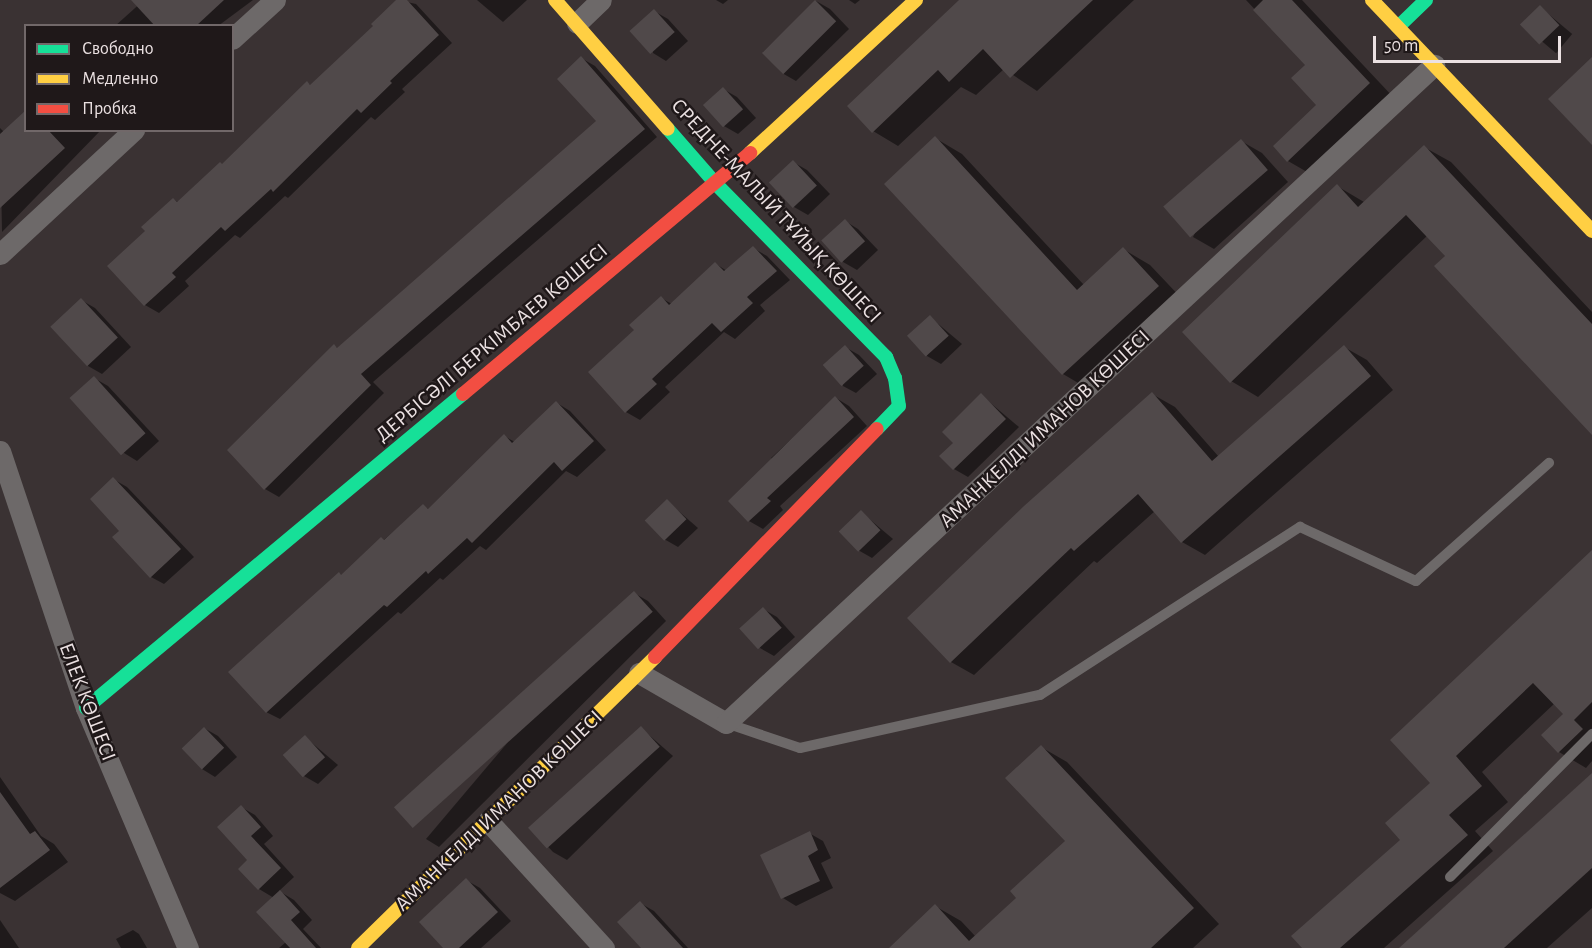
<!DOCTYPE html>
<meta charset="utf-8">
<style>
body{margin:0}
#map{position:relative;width:1592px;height:948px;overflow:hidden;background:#3a3233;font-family:"Alegreya Sans",sans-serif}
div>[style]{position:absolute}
.shadow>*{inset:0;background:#0007;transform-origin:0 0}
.building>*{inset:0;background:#50494a;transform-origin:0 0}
.lane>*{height:10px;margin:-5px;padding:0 5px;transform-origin:5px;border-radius:5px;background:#6d6969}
.street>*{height:21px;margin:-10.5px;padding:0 10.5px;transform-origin:10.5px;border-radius:10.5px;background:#6d6969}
.fast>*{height:14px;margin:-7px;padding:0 7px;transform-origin:7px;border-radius:7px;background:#16e098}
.slow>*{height:14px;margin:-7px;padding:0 7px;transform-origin:7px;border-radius:7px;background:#ffcf43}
.jam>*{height:14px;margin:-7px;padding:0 7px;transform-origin:7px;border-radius:7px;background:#f24e42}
span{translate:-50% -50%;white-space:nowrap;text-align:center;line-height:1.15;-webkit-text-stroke:5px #1f1819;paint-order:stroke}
.street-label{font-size:21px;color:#ebe1e2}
.legend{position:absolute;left:24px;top:24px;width:210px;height:108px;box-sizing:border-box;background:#1f1819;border:2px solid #716869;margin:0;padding:8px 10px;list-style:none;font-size:18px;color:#ebe1e2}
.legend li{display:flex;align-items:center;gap:12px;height:30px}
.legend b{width:30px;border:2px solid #716869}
.scale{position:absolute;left:1373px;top:36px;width:188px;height:27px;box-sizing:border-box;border:3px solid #ebe1e2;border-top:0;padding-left:8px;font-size:18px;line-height:21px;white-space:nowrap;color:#ebe1e2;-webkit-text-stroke:4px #1f1819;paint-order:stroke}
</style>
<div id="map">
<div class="shadow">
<div style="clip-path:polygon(144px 0,253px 0,218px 26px,115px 26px)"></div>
<div style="clip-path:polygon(398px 0,416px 4px,452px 43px,402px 89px,405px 92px,375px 120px,371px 117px,288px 198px,285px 196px,240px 238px,235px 235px,185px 281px,189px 286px,159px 313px,145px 305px,109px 266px,147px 231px,173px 199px,178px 202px,223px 166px,307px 83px,312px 86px,375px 26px)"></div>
<div style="clip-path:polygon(477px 0,527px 0,503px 22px)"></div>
<div style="clip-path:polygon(716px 0,728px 0,723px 4px)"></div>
<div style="clip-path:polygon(849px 0,860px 0,855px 4px)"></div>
<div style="clip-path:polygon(962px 0,1134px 0,1037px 91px,1004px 69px,976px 95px,961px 87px,898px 146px,873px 131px)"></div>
<div style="clip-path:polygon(1246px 0,1302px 0,1395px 99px,1314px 176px,1288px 161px,1318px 105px,1307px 65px)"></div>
<div style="clip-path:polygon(816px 1px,830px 9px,849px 29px,796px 81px,782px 73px,763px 52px)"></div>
<div style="left:1540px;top:7px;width:42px;height:25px;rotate:40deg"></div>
<div style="clip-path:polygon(654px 11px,668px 19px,688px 41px,666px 61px,653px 53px)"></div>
<div style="clip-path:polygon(581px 58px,595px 66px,657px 137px,373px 382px,384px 393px,279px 497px,265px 489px,229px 450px,334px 346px,339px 349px,598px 122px)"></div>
<div style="clip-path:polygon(723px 89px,737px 97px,756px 118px,738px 134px,724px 126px)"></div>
<div style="clip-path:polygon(0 128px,4px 132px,101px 130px,2px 232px)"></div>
<div style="clip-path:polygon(935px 138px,962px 154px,1084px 285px,1123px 249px,1150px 265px,1185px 302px,1090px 390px,1063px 374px,886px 184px)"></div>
<div style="clip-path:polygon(1241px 141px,1262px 153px,1288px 182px,1214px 249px,1193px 237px)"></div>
<div style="clip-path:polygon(1424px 147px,1451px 162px,1592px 312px,1592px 433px,1428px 235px,1258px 397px,1231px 381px,1337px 186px,1364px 202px)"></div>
<div style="clip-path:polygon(793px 162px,807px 170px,830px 194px,808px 215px,794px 207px)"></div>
<div style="clip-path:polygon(845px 221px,858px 229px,878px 250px,857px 270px,843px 262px)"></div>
<div style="clip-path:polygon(753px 248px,767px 256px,790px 280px,760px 305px,765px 311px,735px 339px,724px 332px,665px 387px,670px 392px,640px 420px,626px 412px,636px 330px,661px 298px,672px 304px,716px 264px,727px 271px)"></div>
<div style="clip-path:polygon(81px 300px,95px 308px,131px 347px,102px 374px,88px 366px,52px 327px)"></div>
<div style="clip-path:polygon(930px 317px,962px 344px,941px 364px,927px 356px)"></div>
<div style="clip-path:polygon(845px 347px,859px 355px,877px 374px,856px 393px,843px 386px)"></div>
<div style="clip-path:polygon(1344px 347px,1367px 360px,1393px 390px,1205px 555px,1182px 542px,1155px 511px,1097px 563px,1094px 561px,974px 675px,951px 662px,909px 618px,1152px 394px,1175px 407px,1219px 457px)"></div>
<div style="clip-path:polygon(94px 378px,108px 386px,159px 441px,137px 461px,124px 453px)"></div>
<div style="clip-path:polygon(981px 395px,1019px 427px,968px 477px,954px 469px,955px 443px)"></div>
<div style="clip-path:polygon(836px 398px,849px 406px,867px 426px,780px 506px,783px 510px,763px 529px,749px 521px,774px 461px,771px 458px)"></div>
<div style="clip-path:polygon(557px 403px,570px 411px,606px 450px,577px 477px,566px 471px,486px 550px,480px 546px,443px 580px,440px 578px,401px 614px,398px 612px,280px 719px,266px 712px,342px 576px,423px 506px,430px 510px,504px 436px,515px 442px)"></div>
<div style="clip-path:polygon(113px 479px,127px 487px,194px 557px,164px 584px,151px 577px,121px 531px)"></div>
<div style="clip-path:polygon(667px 501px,698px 528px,678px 547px,664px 539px)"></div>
<div style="clip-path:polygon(861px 512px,893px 539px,872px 558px,858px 550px)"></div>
<div style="clip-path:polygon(1592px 552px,1592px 761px,1586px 768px,1559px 752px,1565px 714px,1555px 703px,1482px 772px,1508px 802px,1475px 831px,1493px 851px,1384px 948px,1304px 948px,1402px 840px,1432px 783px)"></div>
<div style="clip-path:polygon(634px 593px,648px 601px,666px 621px,439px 847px,426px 839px)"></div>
<div style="clip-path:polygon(763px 609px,777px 617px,795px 637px,774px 656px,760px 648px)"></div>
<div style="clip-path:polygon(204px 728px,218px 736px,237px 757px,215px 777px,202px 769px)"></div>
<div style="clip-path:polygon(641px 728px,673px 756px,567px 860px,553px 852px,535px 833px)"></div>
<div style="clip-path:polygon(305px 737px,338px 765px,318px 784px,304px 776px,285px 756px)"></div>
<div style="clip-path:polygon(1041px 747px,1067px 762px,1219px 924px,1193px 948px,891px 948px,935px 906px,961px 921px,976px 937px,1019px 898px,1067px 841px)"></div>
<div style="clip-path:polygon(1592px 775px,1592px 908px,1547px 948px,1402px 948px)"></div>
<div style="clip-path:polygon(0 777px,41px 836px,54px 844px,68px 862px,15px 901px,0 893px)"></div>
<div style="clip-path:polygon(241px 807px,255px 815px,273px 836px,264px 844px,294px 877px,279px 891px,294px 900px,312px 920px,303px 929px,321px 948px,279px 948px,286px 942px,274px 898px,259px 889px)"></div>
<div style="clip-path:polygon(809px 833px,823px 841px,831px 858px,821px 863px,833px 888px,796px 906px,783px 898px)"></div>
<div style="clip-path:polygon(466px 880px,480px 888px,511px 921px,481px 948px,445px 948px)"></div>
<div style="clip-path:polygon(640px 903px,654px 911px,688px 948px,643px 948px)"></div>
<div style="clip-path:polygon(0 920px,19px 948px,0 948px)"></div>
<div style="clip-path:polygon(133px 930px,139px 934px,147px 948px,121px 948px,116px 939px)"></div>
</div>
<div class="building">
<div style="clip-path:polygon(131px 0,224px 0,196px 26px,155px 26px)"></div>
<div style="clip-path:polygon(396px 0,407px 0,439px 35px,390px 81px,392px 83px,361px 113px,357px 109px,273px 192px,271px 189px,225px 231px,221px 227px,172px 273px,176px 277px,144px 306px,107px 266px,145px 231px,141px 227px,173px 198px,177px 202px,220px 162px,222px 164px,307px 81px,310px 85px,373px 26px,371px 24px)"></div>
<div style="left:815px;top:0;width:30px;height:75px;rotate:45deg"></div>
<div style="clip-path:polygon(959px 0,1093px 0,1010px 78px,983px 49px,949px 82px,938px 70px,872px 133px,847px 106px)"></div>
<div style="clip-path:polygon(1263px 0,1292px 0,1370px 83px,1287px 162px,1273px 146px,1316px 105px,1291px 78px,1305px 65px,1253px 10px)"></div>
<div style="left:1540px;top:5px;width:28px;height:28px;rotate:46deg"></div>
<div style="left:654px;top:9px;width:31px;height:33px;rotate:48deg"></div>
<div style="clip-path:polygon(581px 56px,645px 129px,361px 374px,371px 385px,264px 490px,227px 450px,334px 344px,337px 348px,596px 121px,557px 79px)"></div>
<div style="clip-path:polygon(1592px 57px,1592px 145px,1548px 99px)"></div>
<div style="left:723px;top:87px;width:30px;height:27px;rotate:48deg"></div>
<div style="clip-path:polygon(26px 110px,26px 130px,48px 130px,65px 148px,0 208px,0 134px)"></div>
<div style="clip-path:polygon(935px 136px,1077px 290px,1123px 247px,1159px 286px,1062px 375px,884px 184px)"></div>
<div style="left:1241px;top:139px;width:41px;height:103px;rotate:49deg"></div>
<div style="clip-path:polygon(1424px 145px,1592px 324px,1592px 435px,1434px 266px,1445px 256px,1406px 215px,1230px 383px,1182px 332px,1337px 184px,1358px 207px)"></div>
<div style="left:793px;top:160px;width:35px;height:33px;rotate:47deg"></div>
<div style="left:845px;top:219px;width:30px;height:32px;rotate:48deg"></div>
<div style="clip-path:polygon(753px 246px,777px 271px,747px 297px,753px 303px,721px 332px,712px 323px,652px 379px,657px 384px,625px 413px,588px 372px,634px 330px,629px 325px,661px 296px,669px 305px,715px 262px,724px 271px)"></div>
<div style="left:81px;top:298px;width:54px;height:42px;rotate:47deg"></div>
<div style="left:930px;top:315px;width:28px;height:31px;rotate:48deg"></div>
<div style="left:845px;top:345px;width:28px;height:30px;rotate:48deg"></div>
<div style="clip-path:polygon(1344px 345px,1371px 376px,1181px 543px,1138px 494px,1074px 551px,1071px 548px,950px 663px,907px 618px,1024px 506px,1152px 392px,1212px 461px)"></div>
<div style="left:94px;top:376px;width:77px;height:33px;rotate:48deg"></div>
<div style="clip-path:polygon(981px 393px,1006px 419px,953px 470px,939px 456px,953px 443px,942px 432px)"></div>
<div style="clip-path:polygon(835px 396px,854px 417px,767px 498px,771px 501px,748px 522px,728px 501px)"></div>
<div style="clip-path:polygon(556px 401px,594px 441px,562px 471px,554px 462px,472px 543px,467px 538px,428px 574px,426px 571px,387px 607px,384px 605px,266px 713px,228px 672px,339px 572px,341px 575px,381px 537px,384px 540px,423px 504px,428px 509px,504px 434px,512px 443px)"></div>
<div style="clip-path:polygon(113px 477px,181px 549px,150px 578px,112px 537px,119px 531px,90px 499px)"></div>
<div style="left:667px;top:499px;width:28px;height:31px;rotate:46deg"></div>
<div style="left:861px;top:510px;width:28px;height:31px;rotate:46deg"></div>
<div style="clip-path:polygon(1592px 550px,1592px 702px,1574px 720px,1583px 729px,1558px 753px,1541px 735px,1563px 714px,1533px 683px,1456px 756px,1482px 786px,1449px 815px,1468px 835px,1340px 948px,1302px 948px,1291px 936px,1400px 840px,1385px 823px,1430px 783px,1390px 740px)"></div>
<div style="left:634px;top:591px;width:28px;height:323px;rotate:48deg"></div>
<div style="left:763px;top:607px;width:28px;height:32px;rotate:48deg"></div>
<div style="left:641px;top:726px;width:28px;height:152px;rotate:48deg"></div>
<div style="left:204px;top:727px;width:29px;height:31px;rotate:46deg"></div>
<div style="left:305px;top:735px;width:30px;height:30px;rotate:48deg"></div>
<div style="clip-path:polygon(1041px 745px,1194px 908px,1151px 948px,889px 948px,935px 904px,969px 941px,1016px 898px,1010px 891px,1065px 841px,1005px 778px)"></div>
<div style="clip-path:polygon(1592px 773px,1592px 868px,1504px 948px,1399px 948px)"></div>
<div style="clip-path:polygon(0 792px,30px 834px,35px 831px,50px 850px,0 888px)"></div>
<div style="clip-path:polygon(241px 805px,261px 827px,251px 836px,281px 868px,258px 890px,238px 869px,247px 860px,217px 827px)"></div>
<div style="clip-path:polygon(810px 831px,818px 850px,808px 856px,820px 881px,781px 899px,760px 855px)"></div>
<div style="clip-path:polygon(466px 878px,498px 912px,459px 948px,443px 948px,419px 922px)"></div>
<div style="clip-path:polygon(280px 890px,300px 912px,291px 920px,316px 948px,290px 948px,256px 912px)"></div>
<div style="clip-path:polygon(640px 901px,683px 948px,641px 948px,617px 922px)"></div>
</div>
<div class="lane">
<div style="left:726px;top:723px;width:78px;rotate:18.7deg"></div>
<div style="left:800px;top:748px;width:246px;rotate:-12.5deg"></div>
<div style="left:1040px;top:695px;width:310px;rotate:-32.9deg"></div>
<div style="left:1300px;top:527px;width:128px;rotate:25deg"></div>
<div style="left:1416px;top:581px;width:178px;rotate:-41.6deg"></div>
<div style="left:1450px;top:877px;width:202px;rotate:-45.2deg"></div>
</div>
<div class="street">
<div style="left:577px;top:23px;width:33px;rotate:-44deg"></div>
<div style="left:232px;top:39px;width:58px;rotate:-42.2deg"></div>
<div style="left:0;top:254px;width:183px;rotate:-42.8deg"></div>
<div style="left:0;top:451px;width:271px;rotate:71.5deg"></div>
<div style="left:86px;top:708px;width:261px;rotate:67deg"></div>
<div style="left:639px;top:673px;width:100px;rotate:29.9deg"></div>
<div style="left:726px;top:723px;width:967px;rotate:-42.9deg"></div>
<div style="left:488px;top:821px;width:172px;rotate:47.6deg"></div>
</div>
<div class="fast">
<div style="left:1398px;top:27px;width:39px;rotate:-44deg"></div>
<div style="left:668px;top:129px;width:73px;rotate:48.9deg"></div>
<div style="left:716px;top:184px;width:243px;rotate:45.5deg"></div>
<div style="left:886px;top:357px;width:23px;rotate:67deg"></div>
<div style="left:895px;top:378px;width:28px;rotate:82deg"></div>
<div style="left:899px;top:406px;width:32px;rotate:134deg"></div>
<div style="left:86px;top:708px;width:491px;rotate:-39.8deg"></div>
</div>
<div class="slow">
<div style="left:555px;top:0;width:171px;rotate:48.8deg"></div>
<div style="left:1372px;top:0;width:319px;rotate:46.4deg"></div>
<div style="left:750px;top:153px;width:226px;rotate:-42.7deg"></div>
<div style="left:358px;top:948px;width:416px;rotate:-44.4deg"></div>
</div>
<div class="jam">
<div style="left:463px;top:394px;width:375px;rotate:-40deg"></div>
<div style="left:655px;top:657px;width:318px;rotate:-45.8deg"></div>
</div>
<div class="street-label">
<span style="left:776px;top:211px;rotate:47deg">СРЕДНЕ-МАЛЫЙ ТҰЙЫҚ КӨШЕСІ</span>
<span style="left:492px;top:343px;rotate:-40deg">ДЕРБІСӘЛІ БЕРКІМБАЕВ КӨШЕСІ</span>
<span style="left:1045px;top:429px;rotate:-43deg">АМАНКЕЛДІ ИМАНОВ КӨШЕСІ</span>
<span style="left:87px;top:702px;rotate:69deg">ЕЛЕК КӨШЕСІ</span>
<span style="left:499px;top:811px;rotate:-44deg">АМАНКЕЛДІ ИМАНОВ КӨШЕСІ</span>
</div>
<ul class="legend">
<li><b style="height:8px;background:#16e098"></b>Свободно</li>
<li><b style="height:8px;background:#ffcf43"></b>Медленно</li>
<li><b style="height:8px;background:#f24e42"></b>Пробка</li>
</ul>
<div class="scale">50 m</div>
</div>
